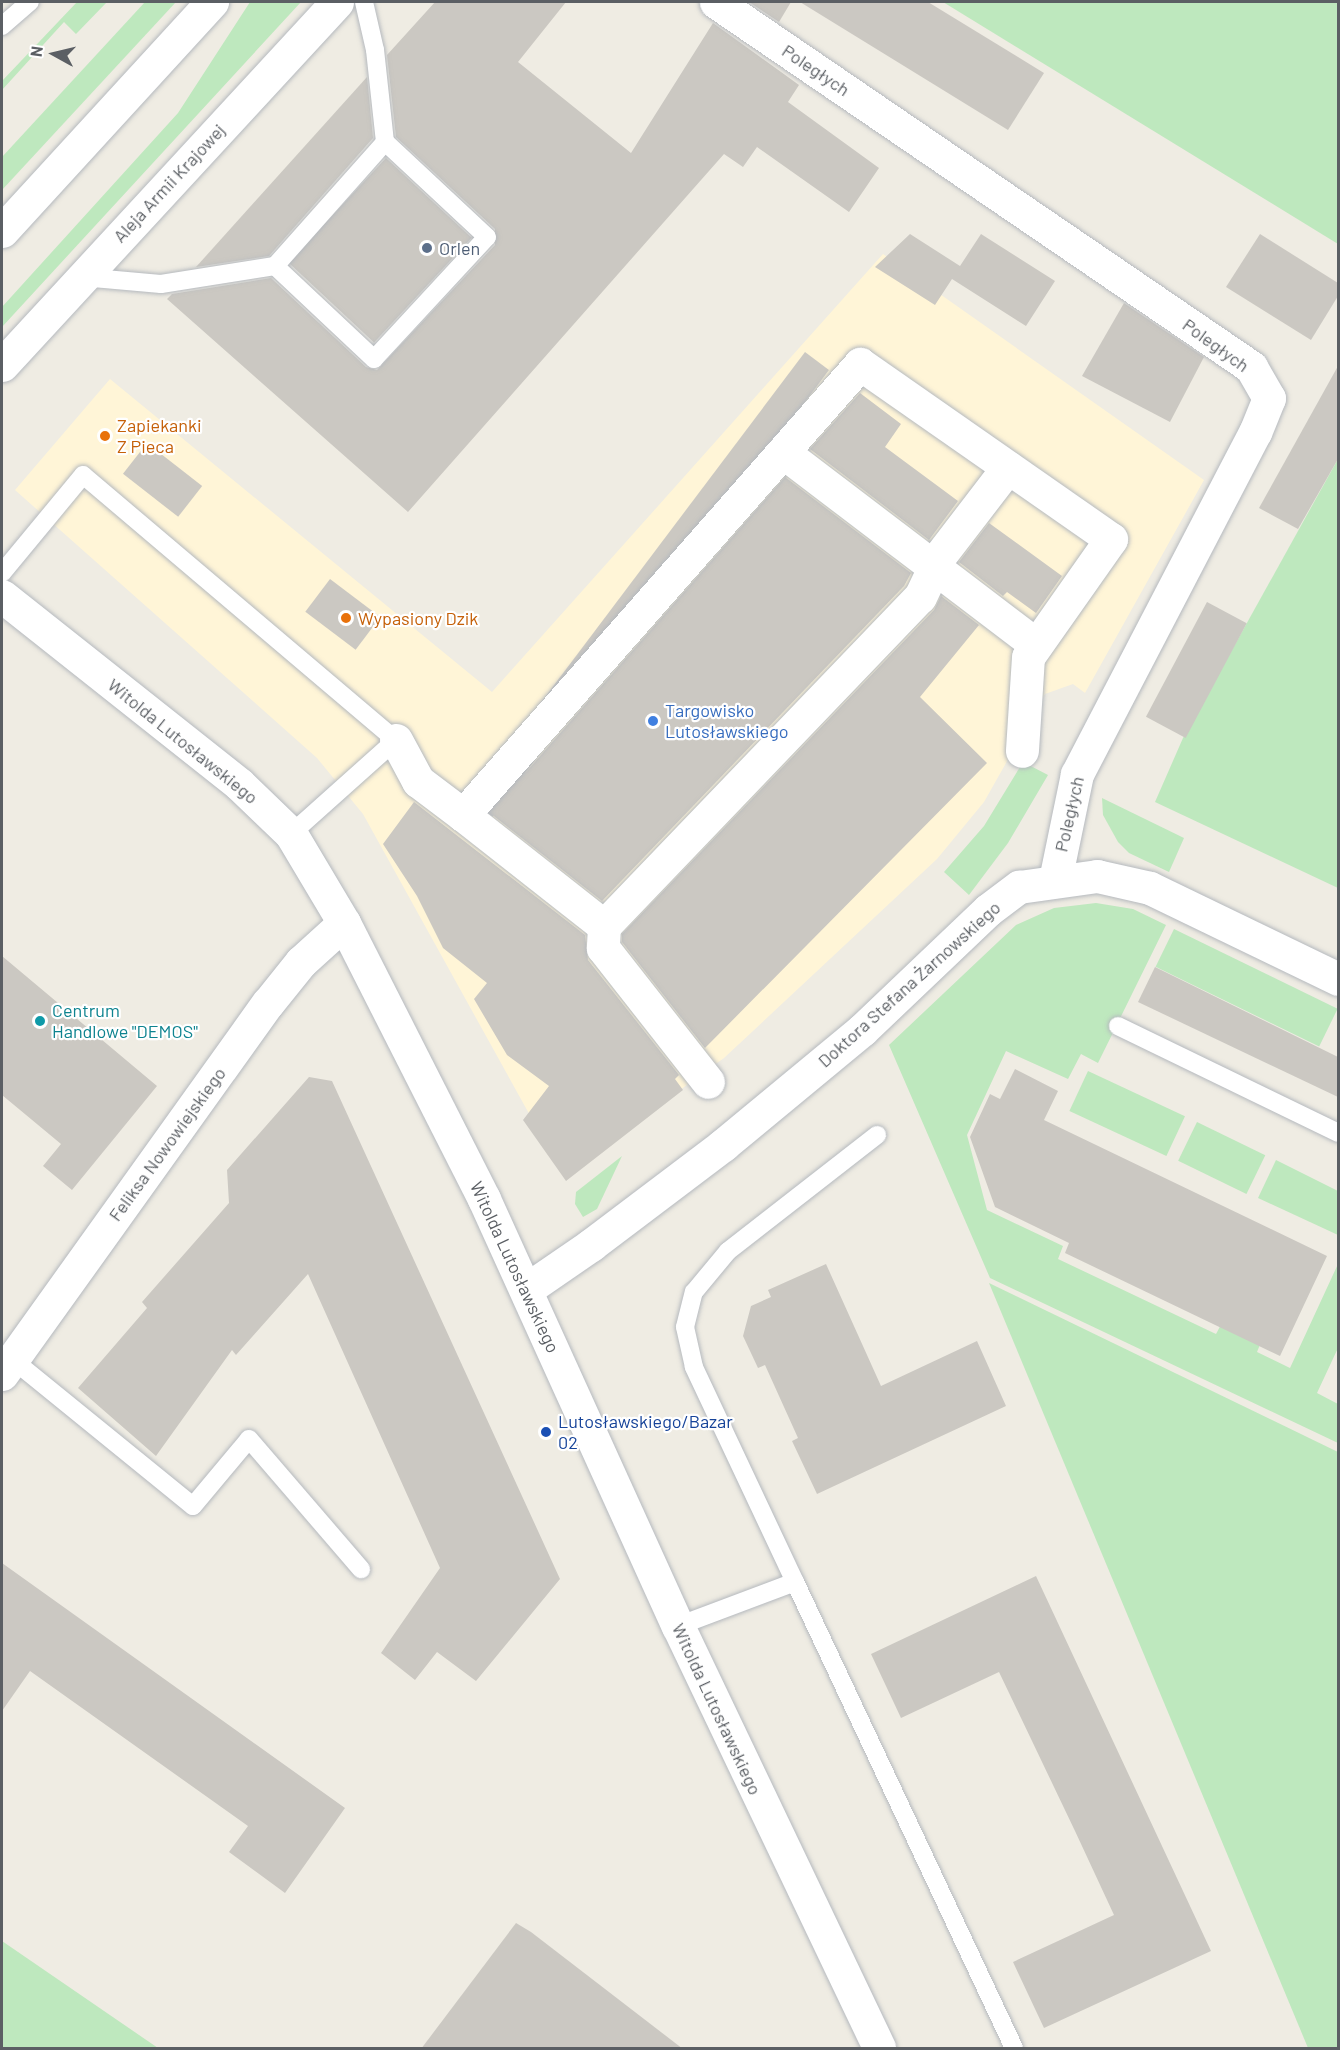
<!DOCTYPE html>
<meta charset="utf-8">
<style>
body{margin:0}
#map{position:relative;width:1340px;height:2050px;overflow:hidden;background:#efece3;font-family:Barlow,sans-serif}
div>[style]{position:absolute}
.commercial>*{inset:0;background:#fff5d7}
.green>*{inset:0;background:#bee8be;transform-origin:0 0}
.building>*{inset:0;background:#cbc8c2;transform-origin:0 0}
.roads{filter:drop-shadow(0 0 2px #b5b9be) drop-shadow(0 0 2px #b5b9be)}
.lane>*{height:18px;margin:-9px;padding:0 9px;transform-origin:9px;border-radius:9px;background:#fff}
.street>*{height:33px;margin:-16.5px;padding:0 16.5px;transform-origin:16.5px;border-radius:16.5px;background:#fff}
.secondary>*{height:33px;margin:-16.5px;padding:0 16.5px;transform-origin:16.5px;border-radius:16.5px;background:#fff}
.dots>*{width:16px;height:16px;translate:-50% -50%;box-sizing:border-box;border:3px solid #fff;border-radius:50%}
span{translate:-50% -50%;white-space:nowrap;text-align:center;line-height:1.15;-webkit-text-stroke:4.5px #fff;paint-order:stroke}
.street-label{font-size:18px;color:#5b5f64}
.service-label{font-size:18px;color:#4e5e75}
.left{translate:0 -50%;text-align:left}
.food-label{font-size:18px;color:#c56008}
.shop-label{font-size:18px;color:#366cbe}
.culture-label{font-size:18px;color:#0d838f}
.transit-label{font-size:18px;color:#164399}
.frame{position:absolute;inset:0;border:3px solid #5b5f64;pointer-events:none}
.north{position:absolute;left:24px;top:24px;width:60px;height:60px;-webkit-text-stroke:4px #fff;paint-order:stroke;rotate:278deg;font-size:16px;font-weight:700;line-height:24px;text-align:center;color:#5b5f64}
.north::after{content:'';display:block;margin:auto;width:21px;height:27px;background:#5b5f64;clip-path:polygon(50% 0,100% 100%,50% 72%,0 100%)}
</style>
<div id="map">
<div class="commercial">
<div style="clip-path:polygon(883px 254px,1204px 480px,1085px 693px,1073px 684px,1045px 694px,984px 802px,937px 859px,724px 1058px,563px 1175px,363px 814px,317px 758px,15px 490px,110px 379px,492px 692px)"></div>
</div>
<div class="green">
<div style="clip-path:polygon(77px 2px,107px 2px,76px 34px,64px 22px,2px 90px,2px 81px)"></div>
<div style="clip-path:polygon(145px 2px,176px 2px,2px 190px,2px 157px)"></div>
<div style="clip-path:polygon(250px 2px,301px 2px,2px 327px,2px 307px,178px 113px)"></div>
<div style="clip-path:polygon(943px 2px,1338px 2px,1338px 244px)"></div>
<div style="clip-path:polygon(1338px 459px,1338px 888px,1155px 802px,1183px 738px)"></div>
<div style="clip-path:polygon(1023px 762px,1048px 775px,1008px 843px,969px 895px,944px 872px,984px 826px)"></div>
<div style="clip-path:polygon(1102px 798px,1184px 838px,1169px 872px,1129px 853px,1118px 842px,1103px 815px)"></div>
<div style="clip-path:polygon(1096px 903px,1133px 909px,1166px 925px,1098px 1063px,1081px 1054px,1068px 1079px,1006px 1051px,967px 1135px,987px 1210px,1063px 1246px,1058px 1259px,1216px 1334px,1224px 1319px,1263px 1337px,1257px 1352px,1290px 1368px,1338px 1264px,1338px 1348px,1317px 1393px,1338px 1404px,1338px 1443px,990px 1278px,889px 1045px,1016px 925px,1054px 908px)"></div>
<div style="left:1174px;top:929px;width:182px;height:42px;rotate:26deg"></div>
<div style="left:1088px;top:1071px;width:107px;height:44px;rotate:25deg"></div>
<div style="left:1197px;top:1122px;width:76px;height:43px;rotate:26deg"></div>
<div style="clip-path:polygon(622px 1156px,597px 1209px,583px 1217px,575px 1204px,576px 1192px)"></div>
<div style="clip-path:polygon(1276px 1160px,1338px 1191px,1338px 1235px,1258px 1198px)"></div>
<div style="clip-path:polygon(989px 1283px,1338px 1452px,1338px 2048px,1308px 2048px)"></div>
<div style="clip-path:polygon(2px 1941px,158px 2048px,2px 2048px)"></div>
</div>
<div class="building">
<div style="clip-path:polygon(435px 2px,566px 2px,518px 62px,631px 153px,713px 23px,799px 85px,788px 102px,879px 168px,849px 212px,757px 147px,743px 167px,724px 154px,408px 512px,167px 299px,172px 294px,271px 278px,366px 367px,377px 370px,495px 245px,495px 229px,396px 137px,387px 55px)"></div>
<div style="clip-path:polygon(749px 2px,791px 2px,779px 22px)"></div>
<div style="clip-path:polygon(800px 2px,928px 2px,1044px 73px,1008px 130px)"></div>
<div style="clip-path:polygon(367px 77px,373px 138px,269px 256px,196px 267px)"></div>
<div style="left:386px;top:158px;width:117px;height:143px;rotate:43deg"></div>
<div style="clip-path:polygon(910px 234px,960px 266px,981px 234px,1055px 281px,1026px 326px,952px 279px,935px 305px,875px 267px)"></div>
<div style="clip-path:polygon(1260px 234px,1338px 283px,1338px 296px,1311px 340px,1226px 287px)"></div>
<div style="clip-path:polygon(1124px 303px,1204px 357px,1170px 422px,1082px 376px)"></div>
<div style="left:805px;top:352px;width:30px;height:559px;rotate:37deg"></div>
<div style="clip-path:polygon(1338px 366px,1338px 459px,1298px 529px,1259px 508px)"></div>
<div style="clip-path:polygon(860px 393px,901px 424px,885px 447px,958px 501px,929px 540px,810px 449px)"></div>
<div style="left:147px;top:443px;width:70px;height:39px;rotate:38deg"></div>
<div style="clip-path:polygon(785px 477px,911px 573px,904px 586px,602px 901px,490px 813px)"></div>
<div style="clip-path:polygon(989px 523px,1062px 576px,1036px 613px,1007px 592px,1003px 596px,959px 562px)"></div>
<div style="left:330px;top:579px;width:63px;height:41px;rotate:37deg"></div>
<div style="clip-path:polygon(941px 596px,979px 625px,920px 697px,987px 763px,705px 1048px,622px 942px,622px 934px,934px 610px)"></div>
<div style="left:1207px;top:602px;width:45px;height:130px;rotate:28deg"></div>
<div style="clip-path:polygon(414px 802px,585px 935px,588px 960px,679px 1075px,675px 1079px,683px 1090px,566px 1181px,523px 1120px,549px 1086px,507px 1055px,474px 999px,487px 983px,443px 948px,417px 896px,383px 844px)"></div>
<div style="clip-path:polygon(2px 956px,157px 1086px,72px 1190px,43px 1166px,61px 1144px,2px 1095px)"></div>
<div style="clip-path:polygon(1155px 967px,1338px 1057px,1338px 1097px,1138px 1002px)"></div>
<div style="clip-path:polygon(1015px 1069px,1058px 1091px,1044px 1120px,1327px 1256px,1280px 1356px,1065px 1253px,1069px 1243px,995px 1207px,970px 1137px,990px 1094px,1000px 1099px)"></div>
<div style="clip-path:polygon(309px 1077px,332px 1081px,560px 1579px,476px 1681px,437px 1652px,415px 1680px,381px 1653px,440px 1568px,308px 1274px,236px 1355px,232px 1350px,156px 1456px,78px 1388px,147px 1308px,142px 1302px,229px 1203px,227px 1170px)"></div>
<div style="clip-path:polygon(826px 1264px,881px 1386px,977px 1341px,1006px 1406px,817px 1494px,792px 1441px,798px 1438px,765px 1365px,758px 1368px,743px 1336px,751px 1306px,771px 1297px,768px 1290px)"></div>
<div style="clip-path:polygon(2px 1563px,345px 1808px,285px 1893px,229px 1852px,248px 1826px,30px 1671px,2px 1711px)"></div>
<div style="clip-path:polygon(1036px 1576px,1211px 1951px,1044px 2028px,1013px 1962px,1114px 1915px,1075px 1831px,999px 1672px,901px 1718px,871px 1654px)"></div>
<div style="clip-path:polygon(516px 1923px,531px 1932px,683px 2049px,421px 2049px)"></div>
</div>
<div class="roads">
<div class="lane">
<div style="left:2px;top:26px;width:37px;rotate:-41deg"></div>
<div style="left:275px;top:266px;width:136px;rotate:43.2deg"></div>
<div style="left:374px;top:359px;width:166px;rotate:-47.2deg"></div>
<div style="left:487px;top:237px;width:139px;rotate:-137deg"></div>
<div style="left:82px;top:277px;width:79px;rotate:5.1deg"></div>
<div style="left:161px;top:284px;width:115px;rotate:-9deg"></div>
<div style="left:275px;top:266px;width:166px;rotate:-48.4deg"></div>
<div style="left:385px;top:142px;width:93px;rotate:-96.2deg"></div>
<div style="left:375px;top:50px;width:49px;rotate:-102.9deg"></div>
<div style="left:2px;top:573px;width:127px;rotate:-50.4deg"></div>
<div style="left:83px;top:475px;width:410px;rotate:40.3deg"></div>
<div style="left:396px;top:740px;width:141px;rotate:138.2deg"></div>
<div style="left:1118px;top:1026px;width:245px;rotate:25.9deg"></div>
<div style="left:12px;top:1359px;width:233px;rotate:39.1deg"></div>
<div style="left:193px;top:1506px;width:87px;rotate:-50.1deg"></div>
<div style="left:249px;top:1439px;width:172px;rotate:49.3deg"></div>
<div style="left:795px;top:1582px;width:515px;rotate:64.83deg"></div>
<div style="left:678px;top:1626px;width:125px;rotate:-20.6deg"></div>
<div style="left:795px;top:1582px;width:238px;rotate:-115.2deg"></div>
<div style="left:694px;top:1367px;width:41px;rotate:-102.7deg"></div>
<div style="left:685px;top:1327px;width:36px;rotate:-76deg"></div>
<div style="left:694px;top:1292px;width:53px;rotate:-50.3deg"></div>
<div style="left:728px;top:1251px;width:189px;rotate:-37.9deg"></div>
</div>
<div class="street">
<div style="left:716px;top:2px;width:648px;rotate:34.3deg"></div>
<div style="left:1251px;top:367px;width:36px;rotate:60deg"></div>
<div style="left:1269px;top:398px;width:37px;rotate:112deg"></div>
<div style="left:1255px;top:432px;width:386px;rotate:117.5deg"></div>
<div style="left:1077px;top:774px;width:108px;rotate:101.7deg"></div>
<div style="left:783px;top:452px;width:318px;rotate:37.3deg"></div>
<div style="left:396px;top:740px;width:47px;rotate:61.8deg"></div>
<div style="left:418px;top:781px;width:56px;rotate:37.1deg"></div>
<div style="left:463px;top:815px;width:601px;rotate:-48.64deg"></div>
<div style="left:860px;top:364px;width:306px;rotate:34.9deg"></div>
<div style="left:1111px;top:539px;width:144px;rotate:125.1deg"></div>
<div style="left:1028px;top:657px;width:94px;rotate:93.7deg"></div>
<div style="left:463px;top:815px;width:179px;rotate:38.2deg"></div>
<div style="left:604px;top:926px;width:456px;rotate:-46.2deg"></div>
<div style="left:920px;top:597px;width:44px;rotate:-64.6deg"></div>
<div style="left:939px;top:557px;width:113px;rotate:-52.5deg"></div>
<div style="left:604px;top:926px;width:22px;rotate:93deg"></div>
<div style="left:603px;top:948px;width:170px;rotate:51.9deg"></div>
<div style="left:527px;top:1289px;width:78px;rotate:-34.5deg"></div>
<div style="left:591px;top:1245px;width:166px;rotate:-37.1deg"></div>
<div style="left:723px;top:1145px;width:180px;rotate:-39.6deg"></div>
<div style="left:862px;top:1030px;width:174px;rotate:-43.6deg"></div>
<div style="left:988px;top:910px;width:39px;rotate:-37deg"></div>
<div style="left:1019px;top:887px;width:79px;rotate:-8deg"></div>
<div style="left:1097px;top:876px;width:54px;rotate:12.8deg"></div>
<div style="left:1150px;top:888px;width:209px;rotate:25.8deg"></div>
<div style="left:2px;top:1374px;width:457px;rotate:-54.4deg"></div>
<div style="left:268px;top:1003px;width:53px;rotate:-51.2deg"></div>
<div style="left:301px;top:962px;width:58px;rotate:-42.2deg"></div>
</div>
<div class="secondary">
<div style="left:2px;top:231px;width:311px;rotate:-47.5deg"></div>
<div style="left:2px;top:365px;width:494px;rotate:-47.3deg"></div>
<div style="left:2px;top:596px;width:303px;rotate:38.4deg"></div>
<div style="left:239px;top:784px;width:72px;rotate:43.9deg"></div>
<div style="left:291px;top:834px;width:104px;rotate:59.2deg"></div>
<div style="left:344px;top:923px;width:309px;rotate:63.1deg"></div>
<div style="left:484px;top:1199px;width:469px;rotate:65.6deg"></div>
<div style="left:678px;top:1626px;width:467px;rotate:64.5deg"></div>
</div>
</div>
<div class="dots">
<div style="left:427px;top:248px;background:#5c6f8a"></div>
<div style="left:105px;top:436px;background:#e8710a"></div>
<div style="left:346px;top:618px;background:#e8710a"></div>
<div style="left:653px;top:721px;background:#3f7fe0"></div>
<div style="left:40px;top:1021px;background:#0f9aa8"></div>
<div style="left:546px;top:1432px;background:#1a4fb4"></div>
</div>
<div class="street-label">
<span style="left:816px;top:70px;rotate:34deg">Poległych</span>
<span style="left:169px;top:183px;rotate:-47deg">Aleja Armii Krajowej</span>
<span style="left:1216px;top:345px;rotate:36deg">Poległych</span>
<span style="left:183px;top:741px;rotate:39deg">Witolda Lutosławskiego</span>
<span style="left:1069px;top:814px;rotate:-77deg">Poległych</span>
<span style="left:909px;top:984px;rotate:-42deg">Doktora Stefana Żarnowskiego</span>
<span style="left:167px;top:1144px;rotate:-54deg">Feliksa Nowowiejskiego</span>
<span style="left:515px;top:1267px;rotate:65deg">Witolda Lutosławskiego</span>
<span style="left:717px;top:1709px;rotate:65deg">Witolda Lutosławskiego</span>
</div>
<div class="service-label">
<span class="left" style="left:439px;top:248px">Orlen</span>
</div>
<div class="food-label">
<span class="left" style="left:117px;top:436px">Zapiekanki<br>Z Pieca</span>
<span class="left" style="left:358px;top:618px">Wypasiony Dzik</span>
</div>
<div class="shop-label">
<span class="left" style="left:665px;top:721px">Targowisko<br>Lutosławskiego</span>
</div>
<div class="culture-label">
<span class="left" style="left:52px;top:1021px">Centrum<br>Handlowe "DEMOS"</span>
</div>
<div class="transit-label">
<span class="left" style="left:558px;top:1432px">Lutosławskiego/Bazar<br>02</span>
</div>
<div class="frame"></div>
<div class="north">N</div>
</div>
